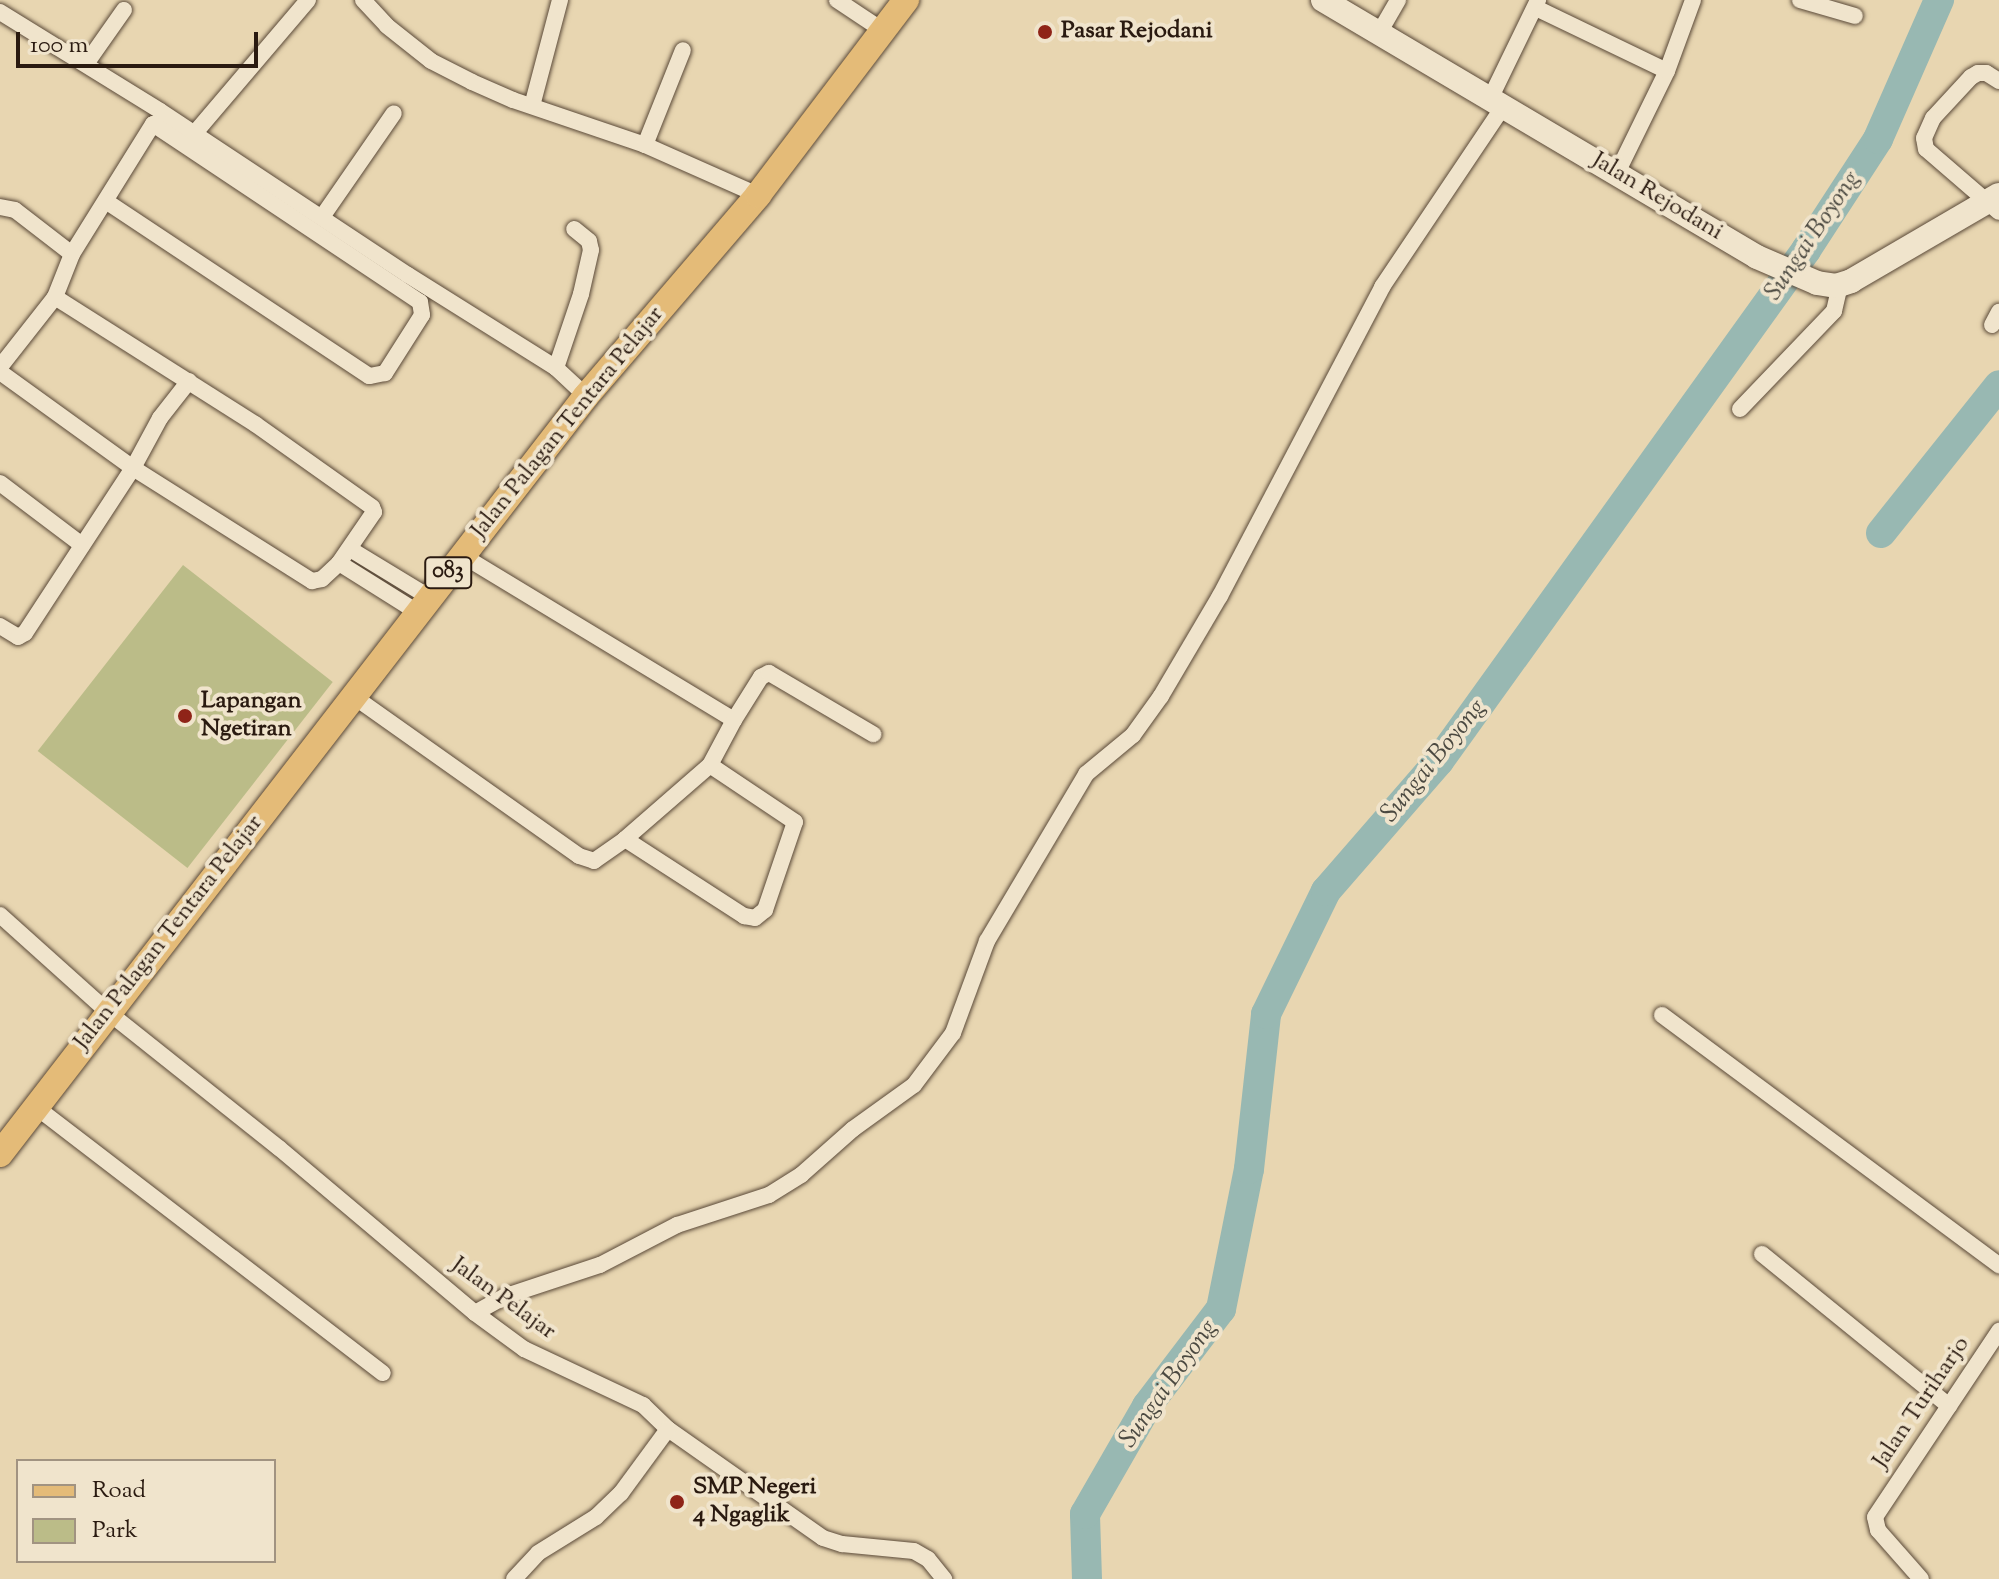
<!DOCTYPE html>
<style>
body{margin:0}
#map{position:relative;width:1999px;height:1579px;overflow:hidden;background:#e8d6b1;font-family:"Sorts Mill Goudy",serif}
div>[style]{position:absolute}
.green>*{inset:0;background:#bbbc88;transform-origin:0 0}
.river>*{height:30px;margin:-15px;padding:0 15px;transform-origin:15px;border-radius:15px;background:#98b8b2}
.roads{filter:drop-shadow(0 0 2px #5a4938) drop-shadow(0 0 2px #5a4938)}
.street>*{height:16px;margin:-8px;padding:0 8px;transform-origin:8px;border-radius:8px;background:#f0e4cc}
.secondary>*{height:24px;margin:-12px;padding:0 12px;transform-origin:12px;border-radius:12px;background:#f0e4cc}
.primary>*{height:26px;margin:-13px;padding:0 13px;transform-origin:13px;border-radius:13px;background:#e4bb78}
.dots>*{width:22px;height:22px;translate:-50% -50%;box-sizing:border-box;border:4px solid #f0e4cc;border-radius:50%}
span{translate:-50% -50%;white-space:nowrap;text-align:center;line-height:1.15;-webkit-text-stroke:8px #f0e4cc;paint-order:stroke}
.shield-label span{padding:2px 6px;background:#f0e4cc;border:2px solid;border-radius:6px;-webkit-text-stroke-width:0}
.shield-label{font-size:22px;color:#2a1a10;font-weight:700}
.poi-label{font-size:24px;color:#2a1a10;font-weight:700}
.left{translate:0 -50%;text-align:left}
.street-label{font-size:24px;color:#2a1a10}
.water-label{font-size:26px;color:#4b4941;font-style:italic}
.legend{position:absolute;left:16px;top:1459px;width:260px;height:104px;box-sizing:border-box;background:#f0e4cc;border:2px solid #a19381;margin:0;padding:10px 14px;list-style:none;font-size:24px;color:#2a1a10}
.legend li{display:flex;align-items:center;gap:16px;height:40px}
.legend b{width:40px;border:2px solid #a19381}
.scale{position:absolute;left:16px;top:32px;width:242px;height:36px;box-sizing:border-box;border:4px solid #2a1a10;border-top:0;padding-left:10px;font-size:24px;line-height:28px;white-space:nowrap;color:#2a1a10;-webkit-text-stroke:6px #f0e4cc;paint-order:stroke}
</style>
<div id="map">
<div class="green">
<div style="left:183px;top:565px;width:190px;height:236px;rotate:38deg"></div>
</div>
<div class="river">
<div style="left:1881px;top:533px;width:189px;rotate:-51.4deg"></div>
<div style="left:1087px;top:1579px;width:65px;rotate:-91.8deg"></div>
<div style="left:1085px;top:1514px;width:125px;rotate:-60.1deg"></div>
<div style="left:1147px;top:1406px;width:122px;rotate:-52.7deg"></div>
<div style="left:1221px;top:1309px;width:143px;rotate:-78.7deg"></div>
<div style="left:1249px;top:1169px;width:156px;rotate:-83.7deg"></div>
<div style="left:1266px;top:1014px;width:137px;rotate:-64deg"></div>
<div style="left:1326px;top:891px;width:172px;rotate:-49deg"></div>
<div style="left:1439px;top:761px;width:629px;rotate:-54.31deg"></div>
<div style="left:1806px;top:250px;width:132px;rotate:-57deg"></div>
<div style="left:1878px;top:139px;width:152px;rotate:-66.3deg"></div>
</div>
<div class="roads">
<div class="street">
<div style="left:363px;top:0;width:35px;rotate:47deg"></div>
<div style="left:387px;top:26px;width:56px;rotate:38.5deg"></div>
<div style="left:431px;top:61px;width:46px;rotate:27.1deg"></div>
<div style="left:472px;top:82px;width:45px;rotate:23.7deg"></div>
<div style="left:513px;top:100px;width:139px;rotate:18.8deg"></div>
<div style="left:645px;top:145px;width:124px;rotate:23.9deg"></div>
<div style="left:837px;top:0;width:54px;rotate:33.7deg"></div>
<div style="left:1800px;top:0;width:57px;rotate:16.2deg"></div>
<div style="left:1536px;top:8px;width:145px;rotate:25.7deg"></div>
<div style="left:0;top:12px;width:188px;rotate:31.7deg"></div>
<div style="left:160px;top:111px;width:297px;rotate:33.5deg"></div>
<div style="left:408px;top:275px;width:175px;rotate:32.1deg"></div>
<div style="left:556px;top:368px;width:41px;rotate:43deg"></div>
<div style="left:1379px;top:33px;width:38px;rotate:-60deg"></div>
<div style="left:86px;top:64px;width:66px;rotate:-54.9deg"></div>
<div style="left:1999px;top:81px;width:15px;rotate:-148deg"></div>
<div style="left:1986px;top:73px;width:8px;rotate:180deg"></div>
<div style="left:1978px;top:73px;width:8px;rotate:150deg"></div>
<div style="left:1971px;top:77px;width:56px;rotate:132.8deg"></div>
<div style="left:1933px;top:118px;width:22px;rotate:114deg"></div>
<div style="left:1924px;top:138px;width:11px;rotate:80deg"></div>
<div style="left:1926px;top:149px;width:96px;rotate:40.8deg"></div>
<div style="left:1490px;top:99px;width:110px;rotate:-64.1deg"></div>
<div style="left:532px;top:106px;width:110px;rotate:-75.2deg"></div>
<div style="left:194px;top:134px;width:176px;rotate:-49.6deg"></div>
<div style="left:645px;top:145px;width:102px;rotate:-68.2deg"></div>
<div style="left:1617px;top:173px;width:114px;rotate:-63.9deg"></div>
<div style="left:1667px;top:71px;width:76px;rotate:-69.9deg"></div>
<div style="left:0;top:207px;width:15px;rotate:11deg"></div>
<div style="left:15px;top:210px;width:72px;rotate:37.7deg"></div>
<div style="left:322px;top:217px;width:126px;rotate:-55.3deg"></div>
<div style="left:1992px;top:325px;width:15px;rotate:-62deg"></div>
<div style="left:0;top:367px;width:89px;rotate:-51.8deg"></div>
<div style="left:55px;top:297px;width:46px;rotate:-68.4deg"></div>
<div style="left:72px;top:254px;width:153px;rotate:-58.1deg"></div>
<div style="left:153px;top:124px;width:321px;rotate:33.7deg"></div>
<div style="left:420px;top:302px;width:13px;rotate:81deg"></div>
<div style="left:422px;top:315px;width:69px;rotate:122.5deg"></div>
<div style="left:385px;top:373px;width:16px;rotate:169deg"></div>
<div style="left:369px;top:376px;width:316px;rotate:-146.4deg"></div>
<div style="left:556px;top:368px;width:78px;rotate:-71.3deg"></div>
<div style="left:581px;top:294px;width:45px;rotate:-77.2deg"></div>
<div style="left:591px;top:250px;width:9px;rotate:-103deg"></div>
<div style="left:589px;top:241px;width:19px;rotate:-141deg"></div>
<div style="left:0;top:372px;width:164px;rotate:35.8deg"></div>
<div style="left:133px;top:468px;width:212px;rotate:32.3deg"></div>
<div style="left:312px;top:581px;width:10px;rotate:-11deg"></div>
<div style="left:322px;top:579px;width:23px;rotate:-43deg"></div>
<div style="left:339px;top:563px;width:62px;rotate:-55.5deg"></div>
<div style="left:374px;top:512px;width:5px;rotate:-112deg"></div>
<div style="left:372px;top:507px;width:143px;rotate:-144.6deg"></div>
<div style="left:255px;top:424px;width:237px;rotate:-147.6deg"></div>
<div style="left:1740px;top:409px;width:136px;rotate:-46.2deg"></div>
<div style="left:1834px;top:311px;width:27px;rotate:-77deg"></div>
<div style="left:0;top:483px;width:103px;rotate:37.1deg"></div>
<div style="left:350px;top:549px;width:92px;rotate:31.3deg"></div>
<div style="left:339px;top:563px;width:92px;rotate:32.1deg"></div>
<div style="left:0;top:626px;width:21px;rotate:31deg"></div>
<div style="left:18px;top:637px;width:8px;rotate:-30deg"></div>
<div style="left:25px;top:633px;width:197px;rotate:-56.8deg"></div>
<div style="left:133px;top:468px;width:57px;rotate:-61.6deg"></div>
<div style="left:160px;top:418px;width:47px;rotate:-51.9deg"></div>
<div style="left:353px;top:696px;width:277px;rotate:35.3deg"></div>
<div style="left:579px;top:856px;width:16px;rotate:18deg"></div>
<div style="left:594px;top:861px;width:38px;rotate:-35deg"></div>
<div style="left:625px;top:839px;width:113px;rotate:-41deg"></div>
<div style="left:710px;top:765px;width:51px;rotate:-61.9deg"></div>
<div style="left:734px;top:720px;width:318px;rotate:-148.8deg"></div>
<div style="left:734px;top:720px;width:51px;rotate:-57.9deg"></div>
<div style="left:761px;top:677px;width:9px;rotate:-27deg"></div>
<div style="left:769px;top:673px;width:121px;rotate:30.4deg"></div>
<div style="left:625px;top:839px;width:142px;rotate:32.9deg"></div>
<div style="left:744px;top:916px;width:11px;rotate:10deg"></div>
<div style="left:755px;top:918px;width:13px;rotate:-39deg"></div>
<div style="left:765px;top:910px;width:93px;rotate:-71.2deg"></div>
<div style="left:795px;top:822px;width:102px;rotate:-146.2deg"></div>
<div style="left:0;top:915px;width:145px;rotate:41.9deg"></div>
<div style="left:108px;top:1012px;width:218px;rotate:38.5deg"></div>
<div style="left:279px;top:1148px;width:256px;rotate:40.1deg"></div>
<div style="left:475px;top:1313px;width:61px;rotate:36.3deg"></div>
<div style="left:524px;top:1349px;width:132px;rotate:25.2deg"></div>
<div style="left:643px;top:1405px;width:35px;rotate:44deg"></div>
<div style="left:668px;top:1429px;width:189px;rotate:35.1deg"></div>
<div style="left:823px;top:1538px;width:20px;rotate:18deg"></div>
<div style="left:842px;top:1544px;width:72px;rotate:5.6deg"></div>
<div style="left:914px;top:1551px;width:16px;rotate:30deg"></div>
<div style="left:928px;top:1559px;width:26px;rotate:51deg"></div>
<div style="left:1662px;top:1015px;width:420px;rotate:36.6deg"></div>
<div style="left:36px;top:1107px;width:437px;rotate:37.5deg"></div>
<div style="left:1762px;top:1254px;width:241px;rotate:39.1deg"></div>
<div style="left:475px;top:1313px;width:35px;rotate:-29deg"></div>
<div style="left:506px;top:1296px;width:99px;rotate:-18.3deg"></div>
<div style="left:600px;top:1265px;width:87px;rotate:-27.5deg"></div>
<div style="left:677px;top:1225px;width:97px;rotate:-18.1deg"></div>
<div style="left:769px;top:1195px;width:38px;rotate:-32deg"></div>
<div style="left:801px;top:1175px;width:69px;rotate:-41.5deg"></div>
<div style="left:853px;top:1129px;width:75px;rotate:-35.8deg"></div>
<div style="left:914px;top:1085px;width:65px;rotate:-53.1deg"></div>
<div style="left:953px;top:1033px;width:98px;rotate:-69.7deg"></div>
<div style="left:987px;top:941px;width:194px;rotate:-59.3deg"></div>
<div style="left:1086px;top:774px;width:61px;rotate:-39.7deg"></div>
<div style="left:1133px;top:735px;width:48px;rotate:-54.3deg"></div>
<div style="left:1161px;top:696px;width:116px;rotate:-59.5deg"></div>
<div style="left:1220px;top:596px;width:349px;rotate:-62.3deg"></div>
<div style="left:1382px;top:287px;width:217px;rotate:-56.1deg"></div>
<div style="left:514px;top:1579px;width:35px;rotate:-47deg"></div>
<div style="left:538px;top:1553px;width:68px;rotate:-31.8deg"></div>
<div style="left:596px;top:1517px;width:35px;rotate:-44deg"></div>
<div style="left:621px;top:1493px;width:79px;rotate:-53.7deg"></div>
<div style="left:1921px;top:1579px;width:65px;rotate:-131.3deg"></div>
<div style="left:1878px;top:1530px;width:13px;rotate:-103deg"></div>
<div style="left:1875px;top:1517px;width:224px;rotate:-56.3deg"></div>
</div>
<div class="secondary">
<div style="left:1323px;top:0;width:504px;rotate:30.63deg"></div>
<div style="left:1757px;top:257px;width:65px;rotate:23.4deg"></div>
<div style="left:1817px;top:283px;width:19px;rotate:9deg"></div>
<div style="left:1836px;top:286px;width:16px;rotate:-18deg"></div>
<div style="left:1851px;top:281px;width:171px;rotate:-30.2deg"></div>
</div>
<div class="primary">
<div style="left:0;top:1154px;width:958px;rotate:-52.29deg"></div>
<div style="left:586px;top:396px;width:265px;rotate:-49.4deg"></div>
<div style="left:758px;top:195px;width:245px;rotate:-52.8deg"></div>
</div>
</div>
<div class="dots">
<div style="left:1045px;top:32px;background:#8f2418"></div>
<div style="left:185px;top:716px;background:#8f2418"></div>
<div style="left:677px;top:1502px;background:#8f2418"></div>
</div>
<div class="shield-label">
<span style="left:448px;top:573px">083</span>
</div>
<div class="poi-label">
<span class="left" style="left:1061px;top:32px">Pasar Rejodani</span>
<span class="left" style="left:201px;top:716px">Lapangan<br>Ngetiran</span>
<span class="left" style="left:693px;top:1502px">SMP Negeri<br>4 Ngaglik</span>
</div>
<div class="street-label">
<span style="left:1657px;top:197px;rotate:31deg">Jalan Rejodani</span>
<span style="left:568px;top:423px;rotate:-51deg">Jalan Palagan Tentara Pelajar</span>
<span style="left:169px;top:933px;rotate:-52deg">Jalan Palagan Tentara Pelajar</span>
<span style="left:503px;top:1299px;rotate:36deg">Jalan Pelajar</span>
<span style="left:1922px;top:1403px;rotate:-56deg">Jalan Turiharjo</span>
</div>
<div class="water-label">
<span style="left:1813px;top:236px;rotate:-56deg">Sungai Boyong</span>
<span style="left:1434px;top:761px;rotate:-51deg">Sungai Boyong</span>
<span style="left:1169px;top:1384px;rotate:-55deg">Sungai Boyong</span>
</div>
<ul class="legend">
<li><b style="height:10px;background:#e4bb78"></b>Road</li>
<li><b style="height:22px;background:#bbbc88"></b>Park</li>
</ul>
<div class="scale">100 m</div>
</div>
